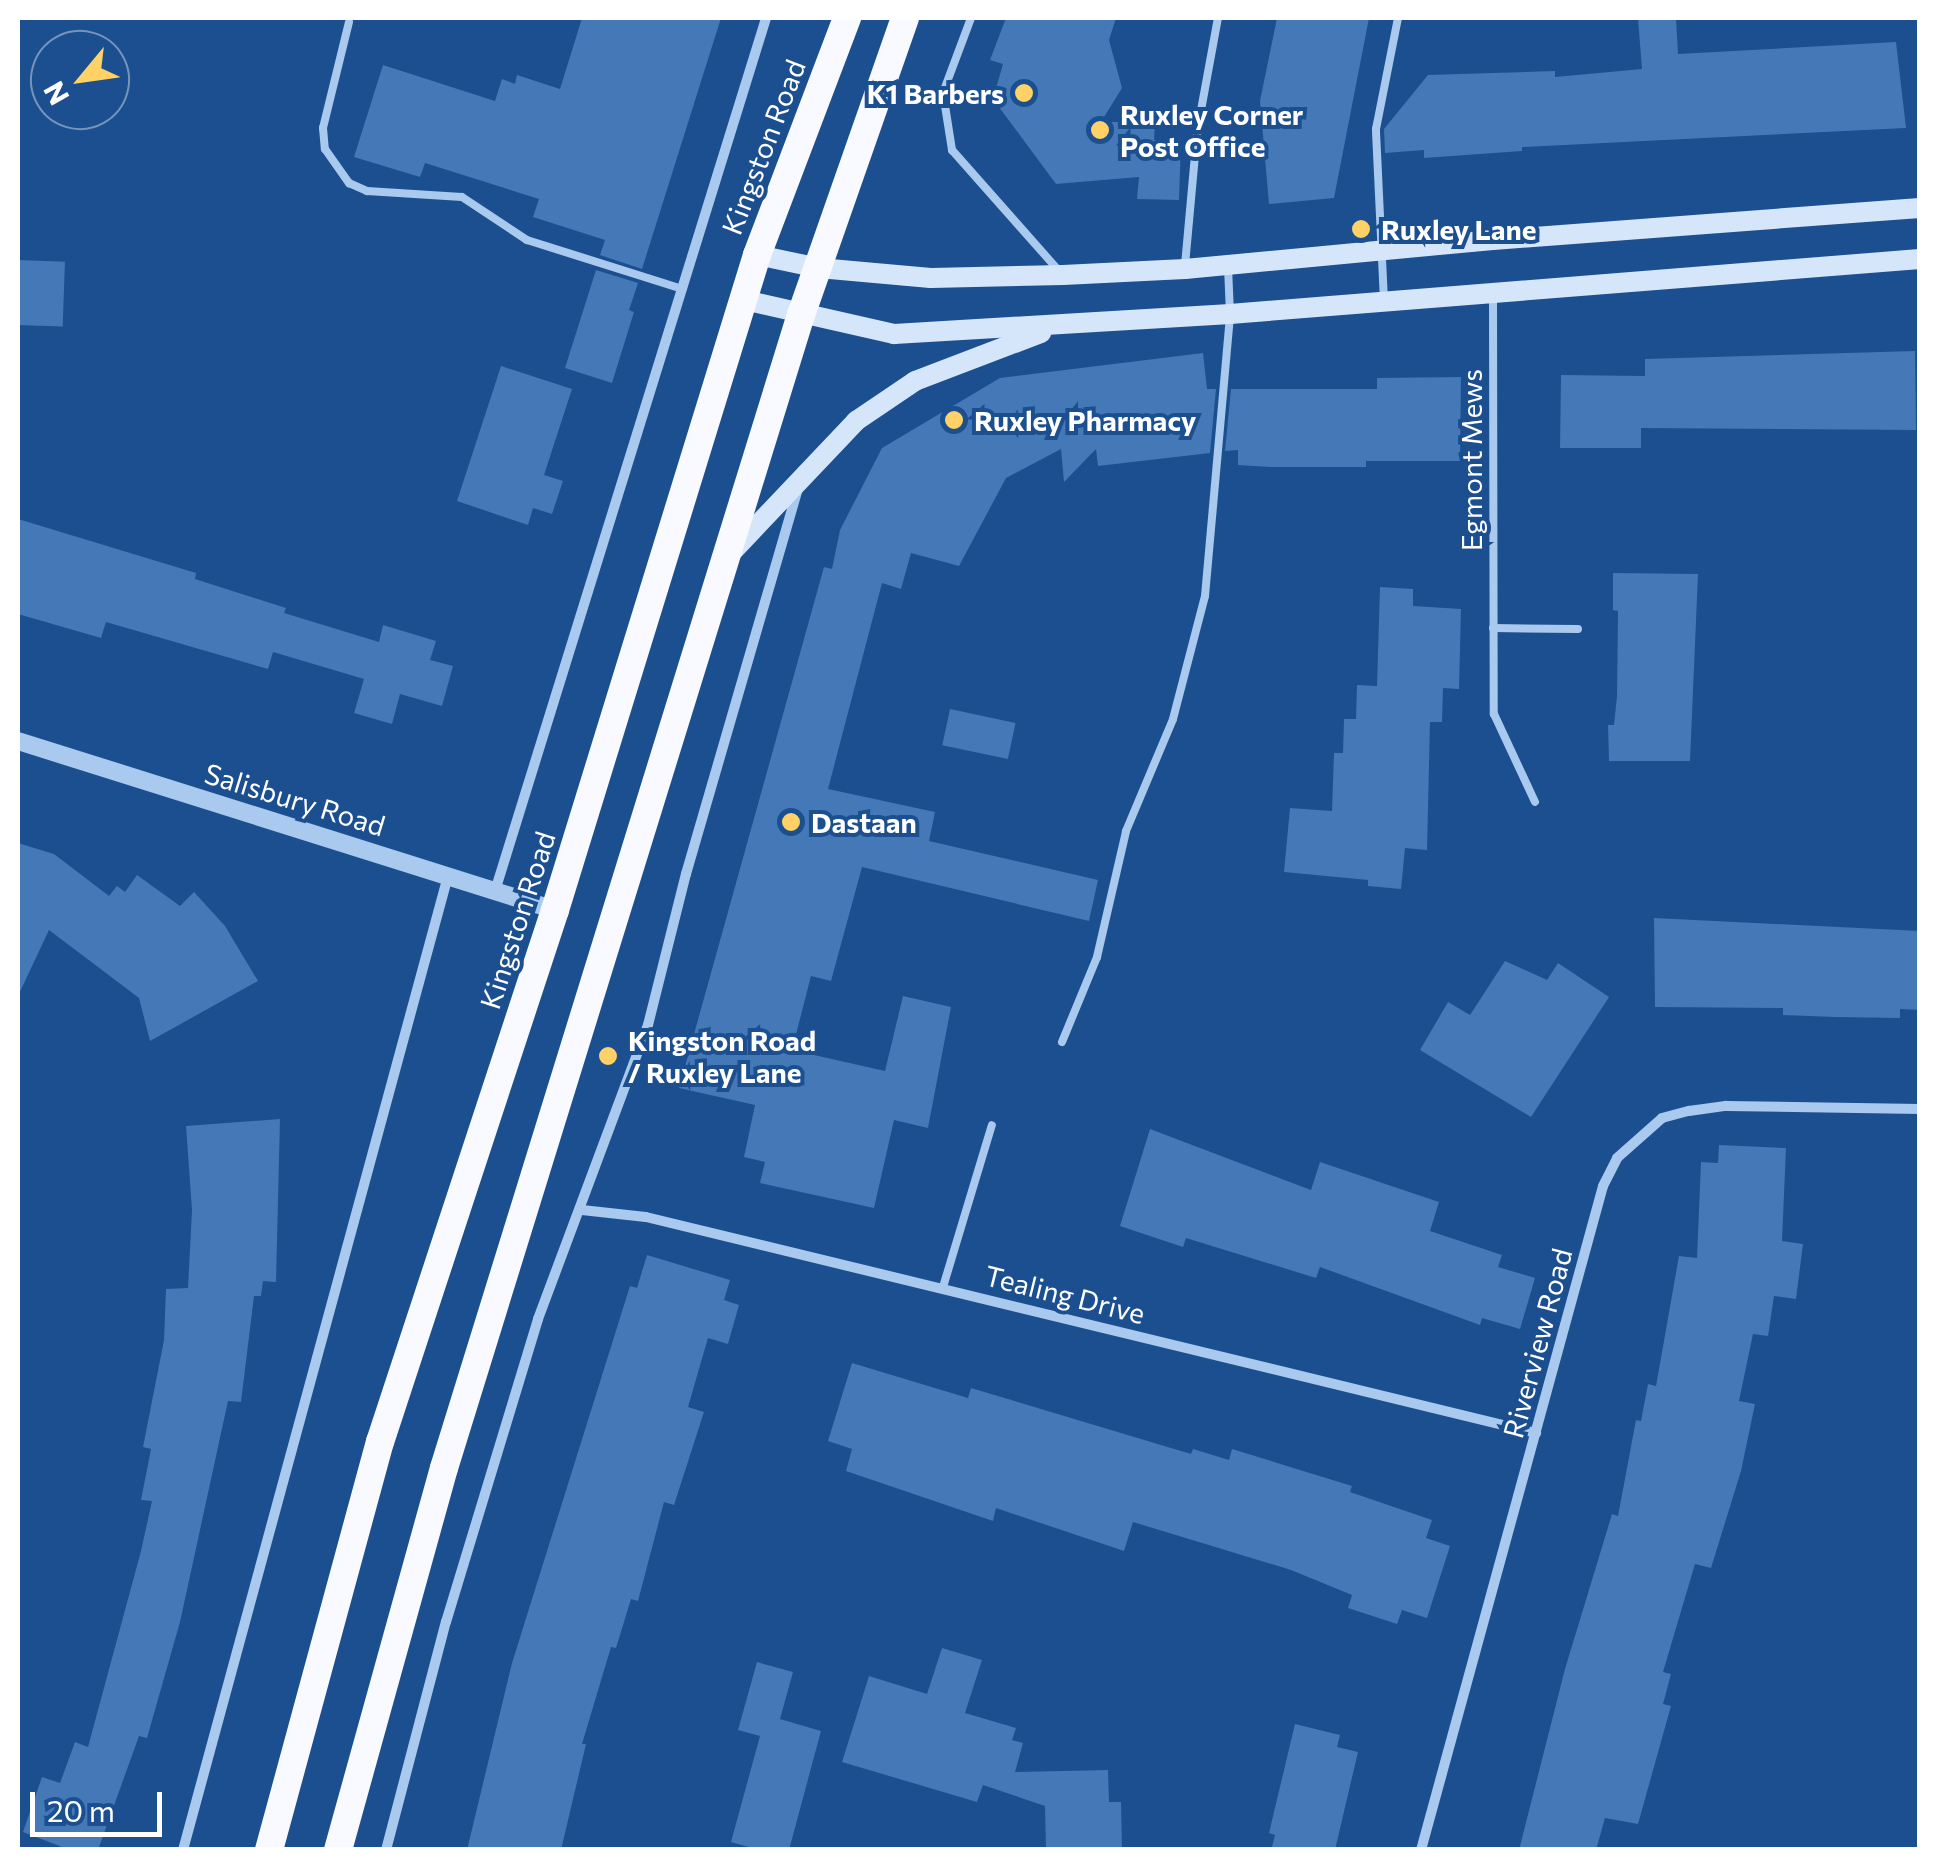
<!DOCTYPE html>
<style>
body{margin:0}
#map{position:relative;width:1937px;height:1867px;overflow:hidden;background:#1b4f8f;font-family:Commissioner,sans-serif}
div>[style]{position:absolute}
.building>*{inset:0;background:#4478b7;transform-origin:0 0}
.service>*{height:8px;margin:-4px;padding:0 4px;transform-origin:4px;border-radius:4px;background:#a9c9ee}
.minor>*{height:10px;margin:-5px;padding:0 5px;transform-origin:5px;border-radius:5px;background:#a9c9ee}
.tertiary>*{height:18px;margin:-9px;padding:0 9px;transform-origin:9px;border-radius:9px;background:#a9c9ee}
.secondary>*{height:20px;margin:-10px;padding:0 10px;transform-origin:10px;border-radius:10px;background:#d6e6fa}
.trunk>*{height:28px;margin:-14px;padding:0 14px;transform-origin:14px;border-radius:14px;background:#f8faff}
.dots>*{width:28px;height:28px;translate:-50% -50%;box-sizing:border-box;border:5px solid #1b4f8f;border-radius:50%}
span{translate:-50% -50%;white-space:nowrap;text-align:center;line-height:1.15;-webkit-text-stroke:8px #1b4f8f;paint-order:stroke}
.poi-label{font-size:28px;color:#fff;font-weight:700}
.right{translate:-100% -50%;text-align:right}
.left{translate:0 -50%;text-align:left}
.street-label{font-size:28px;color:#fff}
.frame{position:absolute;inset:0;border:20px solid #fff;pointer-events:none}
.north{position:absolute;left:30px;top:30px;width:100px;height:100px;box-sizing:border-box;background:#1b4f8f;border:2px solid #7695bc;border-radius:50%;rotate:241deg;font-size:28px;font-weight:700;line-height:40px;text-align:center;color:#fff}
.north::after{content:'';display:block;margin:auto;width:35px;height:45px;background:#ffd166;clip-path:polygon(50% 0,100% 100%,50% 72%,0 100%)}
.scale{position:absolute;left:30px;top:1792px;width:132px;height:45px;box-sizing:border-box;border:5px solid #fff;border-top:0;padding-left:12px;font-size:30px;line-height:35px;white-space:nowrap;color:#fff;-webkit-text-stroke:8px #1b4f8f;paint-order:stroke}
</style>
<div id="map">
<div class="building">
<div style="clip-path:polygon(582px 18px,721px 18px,642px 269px,600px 255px,605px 240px,533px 217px,539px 199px,425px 163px,420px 177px,354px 157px,383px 65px,495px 101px,502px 79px,515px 84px,517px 75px,560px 89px)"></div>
<div style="clip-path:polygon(1006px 18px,1116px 18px,1109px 40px,1122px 88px,1101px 122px,1155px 122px,1154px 140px,1181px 140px,1179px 200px,1137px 199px,1139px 177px,1056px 184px,993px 99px,1003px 64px,990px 60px)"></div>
<div style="clip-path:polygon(1277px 18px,1369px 18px,1334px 198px,1269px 204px,1260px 101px)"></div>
<div style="clip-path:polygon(1676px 18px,1678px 54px,1896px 42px,1906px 128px,1522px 147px,1522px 151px,1424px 158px,1424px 150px,1385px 153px,1384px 129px,1428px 75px,1555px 71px,1555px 77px,1642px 69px,1638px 19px)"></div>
<div style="left:18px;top:260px;width:47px;height:65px;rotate:2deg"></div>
<div style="clip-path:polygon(596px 270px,638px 283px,629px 310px,634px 312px,612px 383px,565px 368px)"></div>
<div style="clip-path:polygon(1915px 351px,1916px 430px,1641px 428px,1641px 448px,1560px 448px,1561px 375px,1645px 376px,1645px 359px)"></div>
<div style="clip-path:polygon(1203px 353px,1207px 389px,1216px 389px,1210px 453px,1098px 466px,1096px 449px,1064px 482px,1061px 449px,1006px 478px,959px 566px,911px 553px,901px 589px,882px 583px,828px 789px,935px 812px,929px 841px,1098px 880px,1089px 921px,862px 867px,831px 981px,811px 976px,792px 1050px,885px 1071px,903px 996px,951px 1007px,928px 1128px,894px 1120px,874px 1208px,760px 1183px,765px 1162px,744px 1157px,755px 1105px,679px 1088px,824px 567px,832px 569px,840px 530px,882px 448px,1000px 378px)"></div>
<div style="clip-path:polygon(501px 366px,572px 389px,544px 475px,563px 481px,552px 514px,533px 508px,528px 525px,457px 501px)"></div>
<div style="clip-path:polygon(1461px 377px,1460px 461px,1366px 461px,1366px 467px,1270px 467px,1238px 465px,1238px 450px,1225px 451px,1231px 389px,1377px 389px,1377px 378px)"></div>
<div style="clip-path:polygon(18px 519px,196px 573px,195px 579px,286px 608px,284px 613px,379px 642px,383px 625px,436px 641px,430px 660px,453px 666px,442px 706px,400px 694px,392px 724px,354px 713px,364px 679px,273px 652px,268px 669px,106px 622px,101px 638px,18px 614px)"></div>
<div style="clip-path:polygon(1613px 573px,1698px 574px,1690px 761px,1609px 761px,1608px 725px,1614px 725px,1617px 696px,1618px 611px,1613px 610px)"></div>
<div style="clip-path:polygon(1380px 587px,1413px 589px,1413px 606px,1461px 609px,1459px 689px,1443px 688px,1442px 722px,1430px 722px,1427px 850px,1405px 848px,1401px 889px,1368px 886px,1368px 880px,1284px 872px,1290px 808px,1332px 811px,1334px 753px,1343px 753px,1344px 719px,1356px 719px,1357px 685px,1377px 686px)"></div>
<div style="left:950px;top:709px;width:67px;height:37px;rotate:12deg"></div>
<div style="clip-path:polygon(18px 843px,54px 854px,109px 896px,117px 886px,125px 892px,137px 875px,180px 906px,194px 892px,225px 926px,258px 981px,150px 1041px,139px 998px,49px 930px,18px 996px)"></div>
<div style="clip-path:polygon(1654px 918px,1920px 931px,1920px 1010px,1900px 1009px,1900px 1018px,1835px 1017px,1783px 1015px,1783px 1008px,1655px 1007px)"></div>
<div style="clip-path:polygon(1505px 961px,1547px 980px,1558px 963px,1609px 997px,1531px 1117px,1420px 1050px,1448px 1002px,1470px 1015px)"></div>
<div style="clip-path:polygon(280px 1119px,276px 1282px,263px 1281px,261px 1296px,254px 1296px,241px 1402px,228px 1401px,180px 1622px,147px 1738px,139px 1736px,98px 1850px,70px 1850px,23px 1832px,42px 1777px,60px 1783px,75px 1742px,88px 1747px,141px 1551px,152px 1501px,141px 1500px,151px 1449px,143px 1447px,164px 1340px,166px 1289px,188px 1288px,192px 1210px,186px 1126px)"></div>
<div style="clip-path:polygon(1150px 1129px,1311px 1190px,1320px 1162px,1439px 1202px,1430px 1231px,1502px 1255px,1498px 1267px,1535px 1278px,1520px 1329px,1482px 1318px,1480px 1325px,1320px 1267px,1316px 1278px,1186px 1238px,1183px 1247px,1120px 1226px)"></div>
<div style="clip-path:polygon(1719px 1145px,1786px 1148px,1782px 1241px,1803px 1244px,1796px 1299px,1774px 1296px,1768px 1336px,1753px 1334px,1739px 1401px,1755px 1404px,1741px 1471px,1711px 1568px,1695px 1564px,1663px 1672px,1671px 1674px,1663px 1704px,1671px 1706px,1638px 1824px,1605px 1818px,1596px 1850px,1519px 1850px,1565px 1669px,1612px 1514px,1618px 1516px,1636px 1420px,1641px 1421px,1648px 1384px,1656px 1386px,1679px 1256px,1697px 1258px,1701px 1162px,1718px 1163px)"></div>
<div style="clip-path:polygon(647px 1255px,730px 1280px,724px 1300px,739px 1305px,728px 1344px,708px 1338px,688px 1407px,704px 1412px,674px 1505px,664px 1502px,638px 1601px,631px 1599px,616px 1648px,611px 1647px,582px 1744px,586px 1744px,561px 1850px,467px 1850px,512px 1663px,630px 1286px,637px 1288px)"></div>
<div style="clip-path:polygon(852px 1363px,968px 1398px,971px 1388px,1191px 1454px,1193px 1449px,1229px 1460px,1232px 1449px,1352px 1486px,1350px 1492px,1432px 1520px,1426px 1538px,1450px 1546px,1427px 1618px,1402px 1610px,1397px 1624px,1348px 1608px,1352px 1595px,1291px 1570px,1133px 1522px,1124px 1551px,996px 1508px,993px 1521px,846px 1471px,852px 1449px,828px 1441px)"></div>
<div style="clip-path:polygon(942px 1648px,982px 1660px,965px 1713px,1016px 1728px,1012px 1740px,1023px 1743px,1015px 1772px,1108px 1770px,1109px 1802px,1121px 1802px,1122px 1850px,1046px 1850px,1045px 1806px,983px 1785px,977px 1802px,842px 1762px,869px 1676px,927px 1694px)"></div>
<div style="clip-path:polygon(757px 1662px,793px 1672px,780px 1719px,821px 1731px,789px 1850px,759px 1850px,731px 1842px,760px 1736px,738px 1730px)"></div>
<div style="clip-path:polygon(1295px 1724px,1340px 1735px,1337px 1747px,1358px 1752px,1335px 1850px,1272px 1847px,1275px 1835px,1269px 1833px)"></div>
</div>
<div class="service">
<div style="left:971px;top:18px;width:80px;rotate:110.5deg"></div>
<div style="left:943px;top:93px;width:58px;rotate:81deg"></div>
<div style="left:952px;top:150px;width:162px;rotate:48.5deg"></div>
<div style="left:349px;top:22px;width:109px;rotate:103.8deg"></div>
<div style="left:323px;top:128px;width:21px;rotate:85deg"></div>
<div style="left:325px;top:149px;width:42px;rotate:54.8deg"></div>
<div style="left:349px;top:183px;width:20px;rotate:24deg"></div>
<div style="left:367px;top:191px;width:95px;rotate:3.6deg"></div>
<div style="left:462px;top:197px;width:78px;rotate:33.5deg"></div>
<div style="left:527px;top:240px;width:163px;rotate:17.5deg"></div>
<div style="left:1185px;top:265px;width:134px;rotate:-84.8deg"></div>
<div style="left:1197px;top:132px;width:116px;rotate:-79.6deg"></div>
<div style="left:1493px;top:296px;width:418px;rotate:89.9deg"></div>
<div style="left:1494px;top:714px;width:97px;rotate:65deg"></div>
<div style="left:1384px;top:301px;width:172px;rotate:-92.7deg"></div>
<div style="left:1376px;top:129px;width:113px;rotate:-78.8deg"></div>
<div style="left:1493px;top:628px;width:85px;rotate:0.7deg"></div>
<div style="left:1062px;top:1042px;width:92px;rotate:-67.6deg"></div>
<div style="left:1097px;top:957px;width:129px;rotate:-77deg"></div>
<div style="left:1126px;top:831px;width:121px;rotate:-67.2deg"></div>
<div style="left:1173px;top:719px;width:127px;rotate:-75.4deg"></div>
<div style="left:1205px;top:596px;width:283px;rotate:-84.9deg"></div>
<div style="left:1230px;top:314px;width:48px;rotate:-92.4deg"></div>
<div style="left:943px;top:1287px;width:169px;rotate:-73.2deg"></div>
</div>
<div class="minor">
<div style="left:495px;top:891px;width:914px;rotate:-72.75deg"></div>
<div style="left:582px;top:1210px;width:64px;rotate:6.2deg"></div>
<div style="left:646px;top:1217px;width:916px;rotate:13.64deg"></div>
<div style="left:183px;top:1850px;width:1009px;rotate:-74.78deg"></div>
<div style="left:386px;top:1850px;width:236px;rotate:-75.3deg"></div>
<div style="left:446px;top:1622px;width:317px;rotate:-73.1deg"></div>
<div style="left:538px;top:1319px;width:314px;rotate:-69.5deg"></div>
<div style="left:648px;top:1025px;width:156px;rotate:-75.9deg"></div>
<div style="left:686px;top:874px;width:402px;rotate:-73.8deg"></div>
<div style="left:1421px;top:1850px;width:688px;rotate:-74.67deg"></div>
<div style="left:1603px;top:1186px;width:31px;rotate:-63deg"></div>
<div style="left:1617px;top:1158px;width:60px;rotate:-41.6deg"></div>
<div style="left:1662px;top:1118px;width:28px;rotate:-15deg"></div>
<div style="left:1689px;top:1111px;width:37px;rotate:-8deg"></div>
<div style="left:1726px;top:1106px;width:194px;rotate:0.9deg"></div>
</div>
<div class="tertiary">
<div style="left:18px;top:741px;width:563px;rotate:17.47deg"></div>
</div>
<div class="secondary">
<div style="left:757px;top:255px;width:63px;rotate:11.8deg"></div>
<div style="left:819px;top:268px;width:112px;rotate:5.1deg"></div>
<div style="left:931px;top:278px;width:132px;rotate:-1.3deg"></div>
<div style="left:1063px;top:275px;width:122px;rotate:-2.8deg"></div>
<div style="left:1185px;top:269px;width:309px;rotate:-5.4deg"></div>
<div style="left:1493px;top:240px;width:428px;rotate:-4.3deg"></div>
<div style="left:744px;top:300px;width:154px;rotate:12.8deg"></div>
<div style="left:894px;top:334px;width:337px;rotate:-3.4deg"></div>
<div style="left:1230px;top:314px;width:692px;rotate:-4.56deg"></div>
<div style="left:729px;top:555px;width:185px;rotate:-46.5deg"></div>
<div style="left:856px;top:421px;width:71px;rotate:-34.1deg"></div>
<div style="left:915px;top:381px;width:135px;rotate:-20.9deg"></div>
</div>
<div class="trunk">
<div style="left:269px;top:1850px;width:423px;rotate:-74.8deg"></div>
<div style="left:380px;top:1442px;width:560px;rotate:-71.79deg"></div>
<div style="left:555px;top:910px;width:685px;rotate:-72.86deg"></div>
<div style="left:757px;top:255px;width:254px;rotate:-69.2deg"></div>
<div style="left:338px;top:1850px;width:396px;rotate:-74.5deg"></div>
<div style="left:444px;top:1468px;width:1207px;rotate:-72.8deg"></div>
<div style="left:801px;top:315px;width:315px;rotate:-70.7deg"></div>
</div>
<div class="dots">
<div style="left:1024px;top:93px;background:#ffd166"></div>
<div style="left:1100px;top:130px;background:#ffd166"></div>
<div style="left:1361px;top:229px;background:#ffd166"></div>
<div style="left:954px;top:420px;background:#ffd166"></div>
<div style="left:791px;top:822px;background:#ffd166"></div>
<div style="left:608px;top:1056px;background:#ffd166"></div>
</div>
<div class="poi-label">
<span class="right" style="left:1004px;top:93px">K1 Barbers</span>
<span class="left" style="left:1120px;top:130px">Ruxley Corner<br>Post Office</span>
<span class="left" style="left:1381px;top:229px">Ruxley Lane</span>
<span class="left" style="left:974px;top:420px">Ruxley Pharmacy</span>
<span class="left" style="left:811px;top:822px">Dastaan</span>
<span class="left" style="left:628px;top:1056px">Kingston Road<br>/ Ruxley Lane</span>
</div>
<div class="street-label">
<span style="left:763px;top:147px;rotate:-69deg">Kingston Road</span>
<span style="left:1471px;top:460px;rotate:-90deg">Egmont Mews</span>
<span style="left:295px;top:799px;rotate:17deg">Salisbury Road</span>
<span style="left:517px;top:920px;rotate:-72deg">Kingston Road</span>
<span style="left:1065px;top:1294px;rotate:14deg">Tealing Drive</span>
<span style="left:1537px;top:1343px;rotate:-75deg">Riverview Road</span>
</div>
<div class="frame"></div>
<div class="north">N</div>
<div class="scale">20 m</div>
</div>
